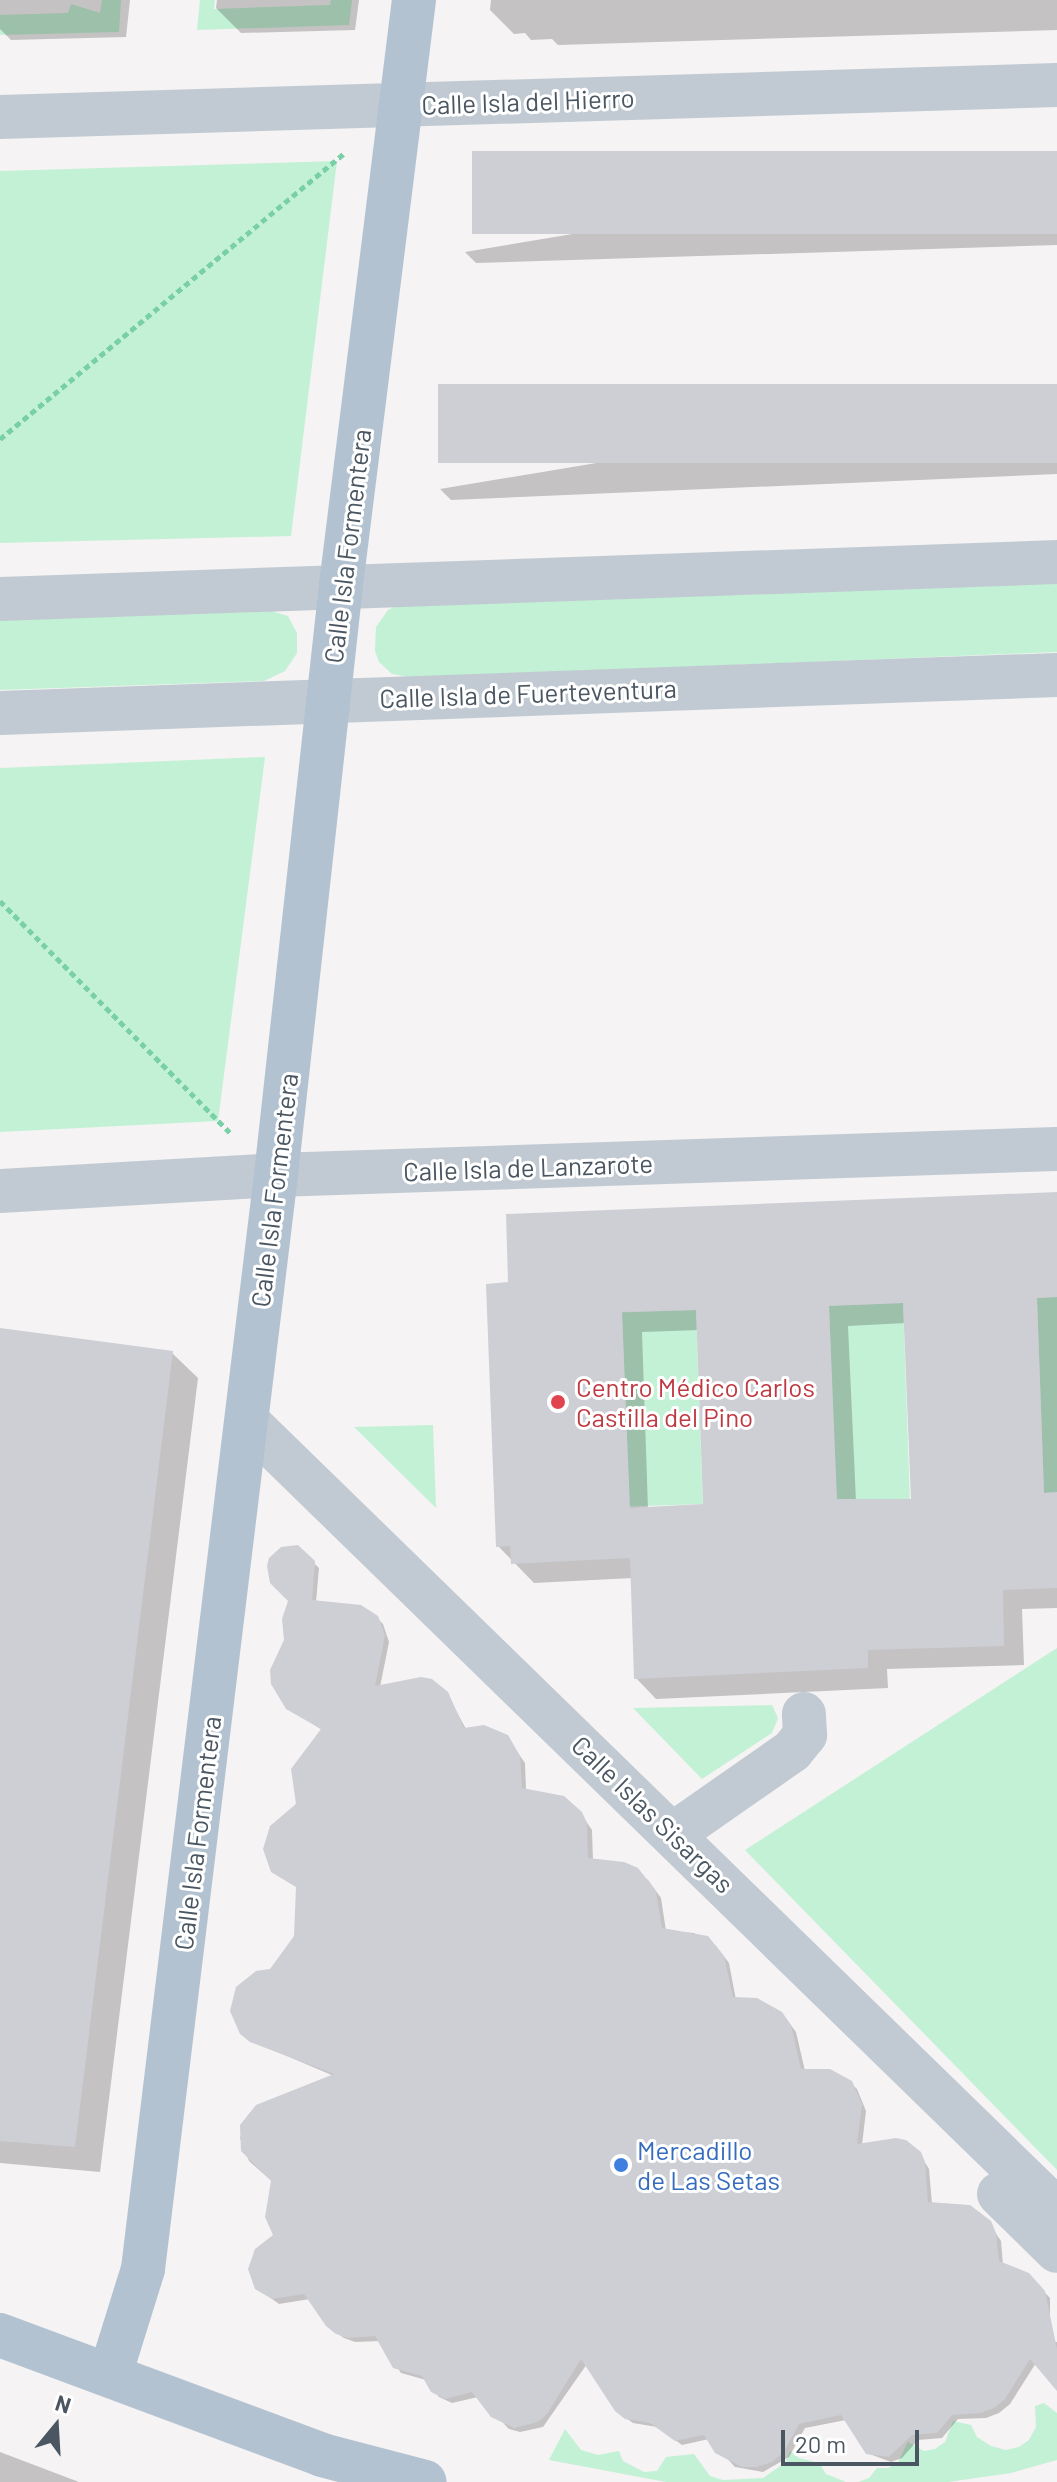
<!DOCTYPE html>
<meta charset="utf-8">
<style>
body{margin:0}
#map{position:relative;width:1057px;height:2482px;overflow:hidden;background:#f5f3f3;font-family:Barlow,sans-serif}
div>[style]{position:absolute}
.green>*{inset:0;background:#c3f1d5;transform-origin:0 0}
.shadow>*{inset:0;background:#0003}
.building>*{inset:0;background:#cdcfd5;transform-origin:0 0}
.path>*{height:5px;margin-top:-2.5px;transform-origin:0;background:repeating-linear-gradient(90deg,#7ad0a6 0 6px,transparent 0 10px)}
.minor>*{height:44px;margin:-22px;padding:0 22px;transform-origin:22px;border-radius:22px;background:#c1cad2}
.major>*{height:44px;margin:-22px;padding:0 22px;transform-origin:22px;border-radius:22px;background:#b3c2d1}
.dots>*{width:22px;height:22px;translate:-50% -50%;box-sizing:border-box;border:4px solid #fff;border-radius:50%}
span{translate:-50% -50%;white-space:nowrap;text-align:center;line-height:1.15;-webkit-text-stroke:6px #fff;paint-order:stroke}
.street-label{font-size:26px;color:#4a5661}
.health-label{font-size:26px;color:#be3a42}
.left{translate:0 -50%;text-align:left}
.shop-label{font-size:26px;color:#366cbe}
.north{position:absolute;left:16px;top:2386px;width:80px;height:80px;-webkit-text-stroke:6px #fff;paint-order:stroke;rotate:18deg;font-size:22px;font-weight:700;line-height:32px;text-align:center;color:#4a5661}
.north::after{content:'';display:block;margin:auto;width:28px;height:36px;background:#4a5661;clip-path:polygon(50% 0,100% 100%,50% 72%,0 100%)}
.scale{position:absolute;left:781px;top:2430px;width:138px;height:36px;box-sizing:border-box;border:4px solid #4a5661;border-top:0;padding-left:10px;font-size:24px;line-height:28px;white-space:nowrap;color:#4a5661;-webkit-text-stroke:6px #fff;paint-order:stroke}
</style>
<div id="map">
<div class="green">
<div style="clip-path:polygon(102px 0,121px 0,119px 32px,0 35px,0 15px,68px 13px,71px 4px,100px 13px)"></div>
<div style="clip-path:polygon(200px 0,215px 0,214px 9px,330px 5px,331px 0,352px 0,349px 25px,197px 30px)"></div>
<div style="clip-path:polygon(337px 161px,291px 536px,0 543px,0 171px)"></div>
<div style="clip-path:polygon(1057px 581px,1057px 652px,414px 678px,392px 674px,379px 662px,375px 651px,376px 627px,388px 610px,400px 604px)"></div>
<div style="clip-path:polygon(265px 609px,288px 616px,297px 633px,297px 653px,285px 671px,264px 681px,0 690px,0 620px)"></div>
<div style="clip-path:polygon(265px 757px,218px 1121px,0 1132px,0 768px)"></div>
<div style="clip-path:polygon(1057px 1297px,1057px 1492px,1044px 1493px,1037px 1298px)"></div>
<div style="left:903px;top:1303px;width:196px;height:74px;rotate:88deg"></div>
<div style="left:696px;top:1310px;width:194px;height:74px;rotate:88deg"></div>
<div style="clip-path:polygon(433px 1425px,436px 1508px,354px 1427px)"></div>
<div style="clip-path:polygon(1057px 1648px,1057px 2170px,745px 1850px)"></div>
<div style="clip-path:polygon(772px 1705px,778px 1718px,772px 1733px,702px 1779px,633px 1708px)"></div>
<div style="clip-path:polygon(1044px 2403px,1057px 2413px,1057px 2460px,1011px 2473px,948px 2482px,858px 2482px,869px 2478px,877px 2468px,888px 2468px,898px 2462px,908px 2442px,924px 2451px,935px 2449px,945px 2442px,953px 2421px,971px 2425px,977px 2437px,991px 2446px,1006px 2450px,1019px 2447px,1029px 2440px,1036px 2427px,1035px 2406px)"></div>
<div style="clip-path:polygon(565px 2429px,581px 2450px,598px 2455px,619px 2451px,623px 2461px,644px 2472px,657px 2471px,666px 2457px,694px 2454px,710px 2476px,723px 2480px,763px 2478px,786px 2462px,790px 2451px,799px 2458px,819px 2463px,826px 2474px,846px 2482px,666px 2482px,549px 2460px)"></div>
</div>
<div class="shadow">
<div style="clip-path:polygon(0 0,130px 0,126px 37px,11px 40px,0 29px)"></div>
<div style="clip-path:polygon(217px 0,359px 0,355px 30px,241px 33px,216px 8px)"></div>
<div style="clip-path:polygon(491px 0,1057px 0,1057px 30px,558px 45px,552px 39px,531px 40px,525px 33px,514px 34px,490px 10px)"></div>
<div style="clip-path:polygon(1057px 153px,1057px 245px,476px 263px,465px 252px)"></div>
<div style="clip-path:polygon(1057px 386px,1057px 474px,451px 500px,440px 489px)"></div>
<div style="clip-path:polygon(evenodd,1057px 1194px,1057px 1608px,1022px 1609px,1024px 1665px,887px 1669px,888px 1688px,656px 1699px,636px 1678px,633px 1578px,534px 1583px,498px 1546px,488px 1286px,1057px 1194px,906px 1323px,913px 1501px,856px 1501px,848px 1326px,906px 1323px,1057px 1194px,699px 1330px,706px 1506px,648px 1509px,642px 1332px,699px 1330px)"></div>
<div style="clip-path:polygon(0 1330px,172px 1353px,198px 1378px,100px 2172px,0 2163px)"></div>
<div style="clip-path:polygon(297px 1547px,319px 1568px,316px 1602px,377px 1618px,383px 1624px,389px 1642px,380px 1687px,447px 1694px,466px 1729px,507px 1737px,525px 1763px,526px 1791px,579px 1811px,592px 1830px,593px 1861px,624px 1864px,648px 1880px,661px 1898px,666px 1931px,694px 1933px,716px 1946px,729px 1963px,736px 2000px,787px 2020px,796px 2032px,805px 2071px,851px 2083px,857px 2089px,866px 2111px,862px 2145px,919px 2153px,929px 2169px,932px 2204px,986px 2219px,1001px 2241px,1003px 2265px,1028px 2275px,1050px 2298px,1050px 2342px,1057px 2342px,1057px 2388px,1036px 2363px,1010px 2404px,999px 2413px,986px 2418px,958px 2419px,942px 2438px,918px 2440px,902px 2458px,891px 2462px,867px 2453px,846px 2420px,805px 2428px,789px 2457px,763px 2472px,735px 2467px,709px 2439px,682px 2445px,657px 2427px,633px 2423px,623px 2416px,587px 2364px,543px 2427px,520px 2432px,509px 2429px,478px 2397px,452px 2403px,439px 2397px,426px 2380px,401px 2373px,380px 2341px,355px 2342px,344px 2338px,334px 2331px,310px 2299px,279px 2304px,257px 2288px,275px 2236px,273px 2182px,249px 2161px,240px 2138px,248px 2115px,257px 2106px,334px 2076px,247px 2039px,271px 1971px,296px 1936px,298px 1888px,272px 1871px,322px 1730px,288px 1707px,286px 1640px)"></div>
<div style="clip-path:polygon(0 2452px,79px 2482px,0 2482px)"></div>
</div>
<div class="building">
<div style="left:1057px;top:151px;width:83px;height:585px;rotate:90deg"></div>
<div style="left:1057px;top:384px;width:79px;height:619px;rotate:90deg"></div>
<div style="clip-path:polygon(evenodd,1057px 1192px,1057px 1297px,1037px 1298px,1044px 1493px,1057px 1492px,1057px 1588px,1003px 1590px,1004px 1646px,868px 1650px,868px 1668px,634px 1679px,630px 1558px,511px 1564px,510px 1546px,496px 1547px,486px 1284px,508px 1282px,506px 1214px,1057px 1192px,903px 1303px,911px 1499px,837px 1499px,829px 1306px,903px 1303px,1057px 1192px,696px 1310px,703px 1504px,630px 1508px,622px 1312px,696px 1310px)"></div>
<div style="clip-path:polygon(0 1328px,173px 1351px,75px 2147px,0 2141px)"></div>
<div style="clip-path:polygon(298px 1545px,315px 1561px,312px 1600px,361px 1605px,378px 1616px,385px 1635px,375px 1686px,421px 1677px,432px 1679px,448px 1692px,464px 1728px,484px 1725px,508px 1735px,520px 1756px,522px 1788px,564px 1796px,582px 1812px,587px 1823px,588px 1858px,624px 1862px,638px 1868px,656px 1891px,662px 1928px,708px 1936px,724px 1956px,733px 1997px,757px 1998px,782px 2012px,791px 2025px,801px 2069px,830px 2069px,852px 2081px,862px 2104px,857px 2144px,896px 2138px,906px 2140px,921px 2152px,925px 2162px,928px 2202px,970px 2205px,991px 2221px,996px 2233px,999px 2261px,1029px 2273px,1045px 2291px,1057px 2349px,1057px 2391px,1030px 2359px,1005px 2399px,994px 2408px,980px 2413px,952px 2415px,937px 2433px,912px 2435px,889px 2457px,866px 2454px,841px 2415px,799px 2424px,784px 2452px,772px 2462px,757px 2467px,742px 2467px,715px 2453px,704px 2435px,675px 2441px,650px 2423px,625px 2419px,615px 2411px,581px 2359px,547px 2414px,538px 2422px,514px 2428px,491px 2417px,472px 2392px,445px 2399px,431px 2392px,422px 2376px,393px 2368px,375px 2336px,348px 2338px,336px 2334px,326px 2326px,304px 2294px,272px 2299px,255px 2289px,248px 2269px,255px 2249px,273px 2235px,265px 2217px,271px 2181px,241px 2151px,240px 2125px,256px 2105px,334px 2074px,250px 2042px,240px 2034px,230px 2011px,236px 1987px,256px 1971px,270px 1969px,294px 1936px,296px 1887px,271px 1872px,263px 1849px,270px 1826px,296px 1804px,291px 1769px,321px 1729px,286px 1709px,271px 1684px,270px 1670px,284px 1640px,282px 1619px,288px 1601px,270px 1583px,267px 1566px,269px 1558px,281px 1547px)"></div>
</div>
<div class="path">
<div style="left:0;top:439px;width:447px;rotate:-39.7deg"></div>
<div style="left:0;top:901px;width:327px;rotate:45.2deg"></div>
</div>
<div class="minor">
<div style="left:0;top:117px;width:1057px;rotate:-1.73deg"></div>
<div style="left:0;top:599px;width:1058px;rotate:-2deg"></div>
<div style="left:0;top:713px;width:1058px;rotate:-2.06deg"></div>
<div style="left:0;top:1191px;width:276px;rotate:-3.3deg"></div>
<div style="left:276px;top:1175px;width:781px;rotate:-1.91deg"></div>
<div style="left:247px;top:1421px;width:1131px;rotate:44.25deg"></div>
<div style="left:673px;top:1834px;width:145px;rotate:-34.9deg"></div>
<div style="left:792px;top:1751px;width:21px;rotate:-51deg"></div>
<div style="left:805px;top:1735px;width:21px;rotate:-93deg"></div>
<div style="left:999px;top:2194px;width:81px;rotate:44.5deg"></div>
</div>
<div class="major">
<div style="left:0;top:2335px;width:344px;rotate:20.4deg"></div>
<div style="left:322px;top:2455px;width:106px;rotate:14.7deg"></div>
<div style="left:110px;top:2375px;width:111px;rotate:-72.7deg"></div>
<div style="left:143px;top:2269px;width:1102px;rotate:-83.07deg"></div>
<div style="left:276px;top:1175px;width:594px;rotate:-83.71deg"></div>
<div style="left:341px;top:585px;width:590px;rotate:-82.89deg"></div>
</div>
<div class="dots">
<div style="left:558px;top:1402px;background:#e0444e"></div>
<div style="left:621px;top:2165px;background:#3f7fe0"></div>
</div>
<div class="street-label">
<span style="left:528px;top:101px;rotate:-2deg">Calle Isla del Hierro</span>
<span style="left:347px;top:546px;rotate:-83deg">Calle Isla Formentera</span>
<span style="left:528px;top:693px;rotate:-2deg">Calle Isla de Fuerteventura</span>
<span style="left:528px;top:1167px;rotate:-2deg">Calle Isla de Lanzarote</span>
<span style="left:274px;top:1190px;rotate:-83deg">Calle Isla Formentera</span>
<span style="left:653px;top:1814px;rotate:44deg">Calle Islas Sisargas</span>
<span style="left:197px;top:1833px;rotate:-83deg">Calle Isla Formentera</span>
</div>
<div class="health-label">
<span class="left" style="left:576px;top:1402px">Centro Médico Carlos<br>Castilla del Pino</span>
</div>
<div class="shop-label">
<span class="left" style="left:637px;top:2165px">Mercadillo<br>de Las Setas</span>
</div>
<div class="north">N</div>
<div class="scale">20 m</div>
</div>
